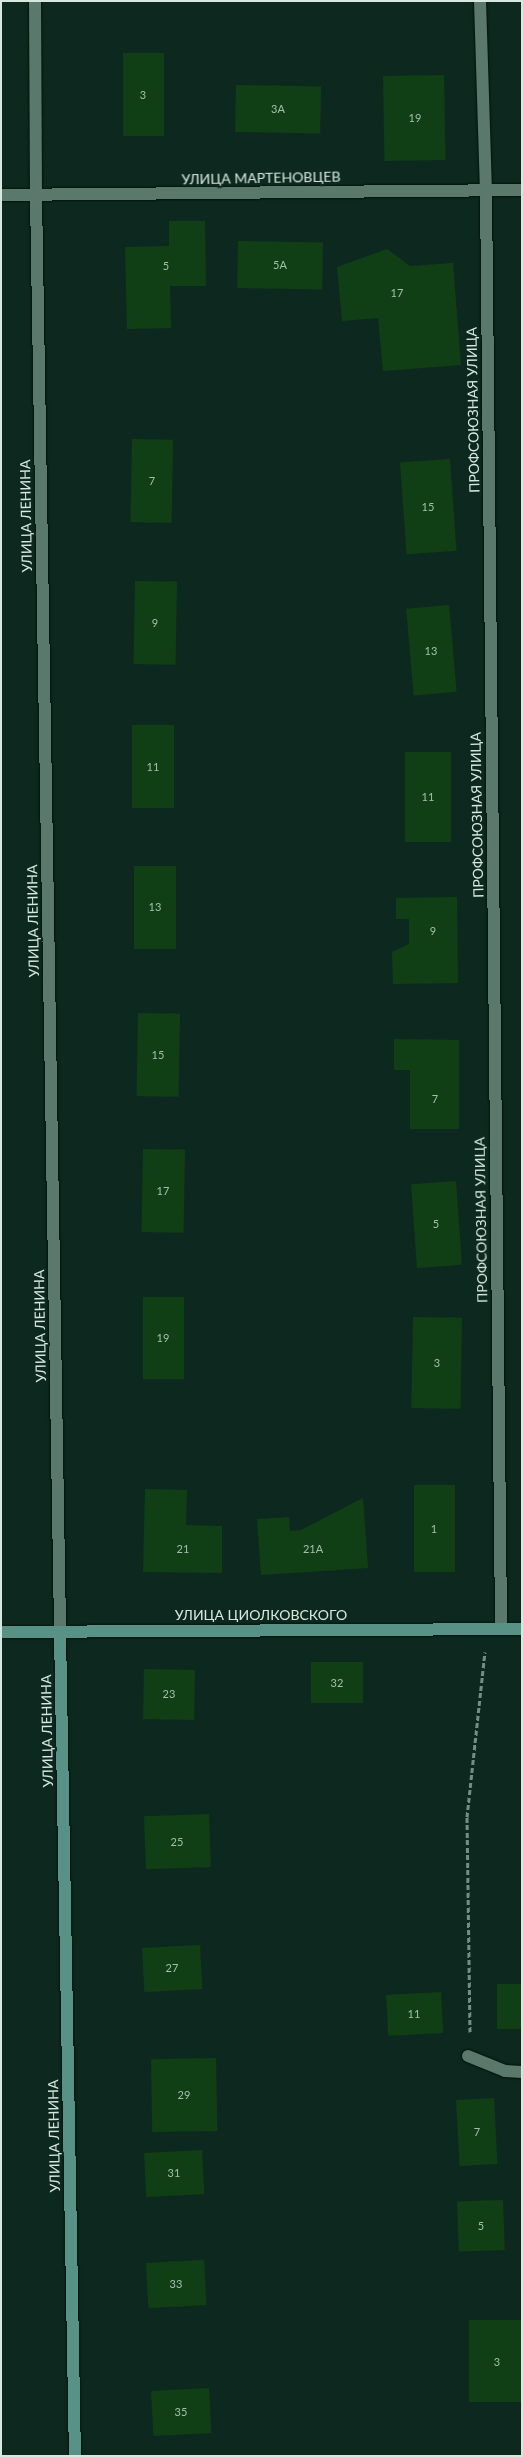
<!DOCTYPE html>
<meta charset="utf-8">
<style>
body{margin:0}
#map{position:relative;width:523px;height:2457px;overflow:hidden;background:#0d291f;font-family:Lato,sans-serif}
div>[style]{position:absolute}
.building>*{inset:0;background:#103f16;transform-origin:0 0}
.path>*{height:3px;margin-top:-1.5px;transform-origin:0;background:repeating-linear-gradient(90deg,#778d84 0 5px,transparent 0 7.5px)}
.roads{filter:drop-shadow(0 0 1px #001209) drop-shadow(0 0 1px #001209)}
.minor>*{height:12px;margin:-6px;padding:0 6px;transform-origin:6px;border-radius:6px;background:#5a786b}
.tertiary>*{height:12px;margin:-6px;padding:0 6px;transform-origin:6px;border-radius:6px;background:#5a786b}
.secondary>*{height:12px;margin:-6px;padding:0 6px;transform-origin:6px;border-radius:6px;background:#589185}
span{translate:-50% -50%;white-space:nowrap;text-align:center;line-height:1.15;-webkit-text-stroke:4.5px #0d291f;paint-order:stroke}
.number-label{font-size:11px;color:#a6beae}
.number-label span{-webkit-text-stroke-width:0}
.street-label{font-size:14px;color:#d8e8e1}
.frame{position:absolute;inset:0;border:2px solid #d8e8e1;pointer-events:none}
</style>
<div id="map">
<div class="building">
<div style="left:123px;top:53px;width:41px;height:83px"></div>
<div style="left:444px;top:75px;width:85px;height:61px;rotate:89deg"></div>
<div style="left:236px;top:85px;width:85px;height:47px;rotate:1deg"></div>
<div style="clip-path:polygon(169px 221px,205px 221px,206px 286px,170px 286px,171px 328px,127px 329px,125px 247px,169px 246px)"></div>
<div style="left:238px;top:241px;width:85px;height:47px;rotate:1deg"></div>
<div style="clip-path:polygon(387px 249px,410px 266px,453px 263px,461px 365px,383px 371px,378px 318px,342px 321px,337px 267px)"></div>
<div style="left:132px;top:439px;width:41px;height:83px;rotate:1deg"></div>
<div style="left:450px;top:459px;width:92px;height:50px;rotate:86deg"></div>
<div style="left:135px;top:581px;width:42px;height:83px;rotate:1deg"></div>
<div style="left:449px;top:605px;width:87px;height:43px;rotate:85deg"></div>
<div style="left:132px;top:725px;width:42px;height:83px"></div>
<div style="left:405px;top:752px;width:46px;height:90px"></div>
<div style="left:134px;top:866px;width:42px;height:83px"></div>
<div style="clip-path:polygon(457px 897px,458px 983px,393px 984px,392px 952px,409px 944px,409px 919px,396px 919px,396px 898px)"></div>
<div style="left:138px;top:1013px;width:42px;height:83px;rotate:1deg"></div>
<div style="clip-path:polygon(394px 1039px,459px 1040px,459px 1129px,410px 1129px,410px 1070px,394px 1070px)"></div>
<div style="left:143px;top:1149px;width:42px;height:83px;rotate:1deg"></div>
<div style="left:456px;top:1181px;width:84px;height:45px;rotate:86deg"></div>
<div style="left:143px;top:1297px;width:41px;height:82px"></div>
<div style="left:413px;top:1317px;width:49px;height:91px;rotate:1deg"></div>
<div style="left:414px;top:1485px;width:41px;height:87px"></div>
<div style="clip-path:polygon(145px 1489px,187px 1490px,186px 1525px,222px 1526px,222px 1573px,143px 1572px)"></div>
<div style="clip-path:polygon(363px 1498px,368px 1568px,261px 1575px,257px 1519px,289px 1517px,290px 1531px,301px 1530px)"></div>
<div style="left:363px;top:1662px;width:41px;height:52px;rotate:90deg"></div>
<div style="left:144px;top:1669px;width:51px;height:50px;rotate:1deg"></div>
<div style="left:209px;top:1814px;width:53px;height:65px;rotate:88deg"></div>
<div style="left:200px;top:1945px;width:44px;height:58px;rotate:87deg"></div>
<div style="left:522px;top:1984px;width:45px;height:25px;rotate:90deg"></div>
<div style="left:441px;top:1992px;width:41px;height:55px;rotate:87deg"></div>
<div style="left:216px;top:2058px;width:73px;height:65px;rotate:89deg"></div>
<div style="left:494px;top:2098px;width:66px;height:38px;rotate:87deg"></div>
<div style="left:202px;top:2150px;width:44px;height:58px;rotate:87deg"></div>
<div style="left:503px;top:2200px;width:50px;height:46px;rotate:88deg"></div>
<div style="left:204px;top:2260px;width:45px;height:58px;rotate:87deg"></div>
<div style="left:522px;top:2320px;width:82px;height:53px;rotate:90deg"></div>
<div style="left:209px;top:2388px;width:45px;height:58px;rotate:87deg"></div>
</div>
<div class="path">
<div style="left:470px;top:2032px;width:215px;rotate:-90.8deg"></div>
<div style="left:467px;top:1817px;width:166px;rotate:-83.8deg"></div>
</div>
<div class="roads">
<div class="minor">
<div style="left:35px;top:1px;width:194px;rotate:89.7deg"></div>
<div style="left:480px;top:1px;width:190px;rotate:88.2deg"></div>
<div style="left:486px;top:191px;width:1438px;rotate:89.4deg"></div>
<div style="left:468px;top:2056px;width:40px;rotate:22deg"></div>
<div style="left:505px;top:2071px;width:17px;rotate:3deg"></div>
</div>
<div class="tertiary">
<div style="left:1px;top:195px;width:521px;rotate:-0.55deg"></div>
<div style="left:36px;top:195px;width:1437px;rotate:89.04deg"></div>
</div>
<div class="secondary">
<div style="left:1px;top:1632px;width:521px;rotate:-0.33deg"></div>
<div style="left:60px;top:1632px;width:824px;rotate:88.96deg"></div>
</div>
</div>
<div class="number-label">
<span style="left:143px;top:95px">3</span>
<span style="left:278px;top:109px">3А</span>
<span style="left:415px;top:118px">19</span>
<span style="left:280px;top:265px">5А</span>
<span style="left:166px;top:266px">5</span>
<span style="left:397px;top:293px">17</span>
<span style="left:152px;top:481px">7</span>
<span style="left:428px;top:507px">15</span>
<span style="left:155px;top:623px">9</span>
<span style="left:431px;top:651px">13</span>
<span style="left:153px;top:767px">11</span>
<span style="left:428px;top:797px">11</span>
<span style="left:155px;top:907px">13</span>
<span style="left:433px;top:931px">9</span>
<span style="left:158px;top:1055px">15</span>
<span style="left:435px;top:1099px">7</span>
<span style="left:163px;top:1191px">17</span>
<span style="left:436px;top:1224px">5</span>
<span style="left:163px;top:1338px">19</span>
<span style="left:437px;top:1363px">3</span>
<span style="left:434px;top:1529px">1</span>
<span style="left:183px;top:1549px">21</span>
<span style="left:313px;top:1549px">21А</span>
<span style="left:337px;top:1683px">32</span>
<span style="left:169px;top:1694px">23</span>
<span style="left:177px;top:1842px">25</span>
<span style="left:172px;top:1968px">27</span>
<span style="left:414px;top:2014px">11</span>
<span style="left:184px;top:2095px">29</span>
<span style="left:477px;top:2132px">7</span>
<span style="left:174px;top:2173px">31</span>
<span style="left:481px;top:2226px">5</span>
<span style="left:176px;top:2284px">33</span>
<span style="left:497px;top:2362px">3</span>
<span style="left:181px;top:2412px">35</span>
</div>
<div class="street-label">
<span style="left:261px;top:178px;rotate:-1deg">УЛИЦА МАРТЕНОВЦЕВ</span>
<span style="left:473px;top:410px;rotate:-91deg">ПРОФСОЮЗНАЯ УЛИЦА</span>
<span style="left:26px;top:516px;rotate:-91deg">УЛИЦА ЛЕНИНА</span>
<span style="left:477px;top:815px;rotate:-91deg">ПРОФСОЮЗНАЯ УЛИЦА</span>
<span style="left:33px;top:921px;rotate:-91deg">УЛИЦА ЛЕНИНА</span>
<span style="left:481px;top:1220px;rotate:-91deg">ПРОФСОЮЗНАЯ УЛИЦА</span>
<span style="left:40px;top:1326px;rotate:-91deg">УЛИЦА ЛЕНИНА</span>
<span style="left:261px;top:1615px">УЛИЦА ЦИОЛКОВСКОГО</span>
<span style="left:47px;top:1731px;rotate:-91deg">УЛИЦА ЛЕНИНА</span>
<span style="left:54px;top:2136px;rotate:-91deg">УЛИЦА ЛЕНИНА</span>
</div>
<div class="frame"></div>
</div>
